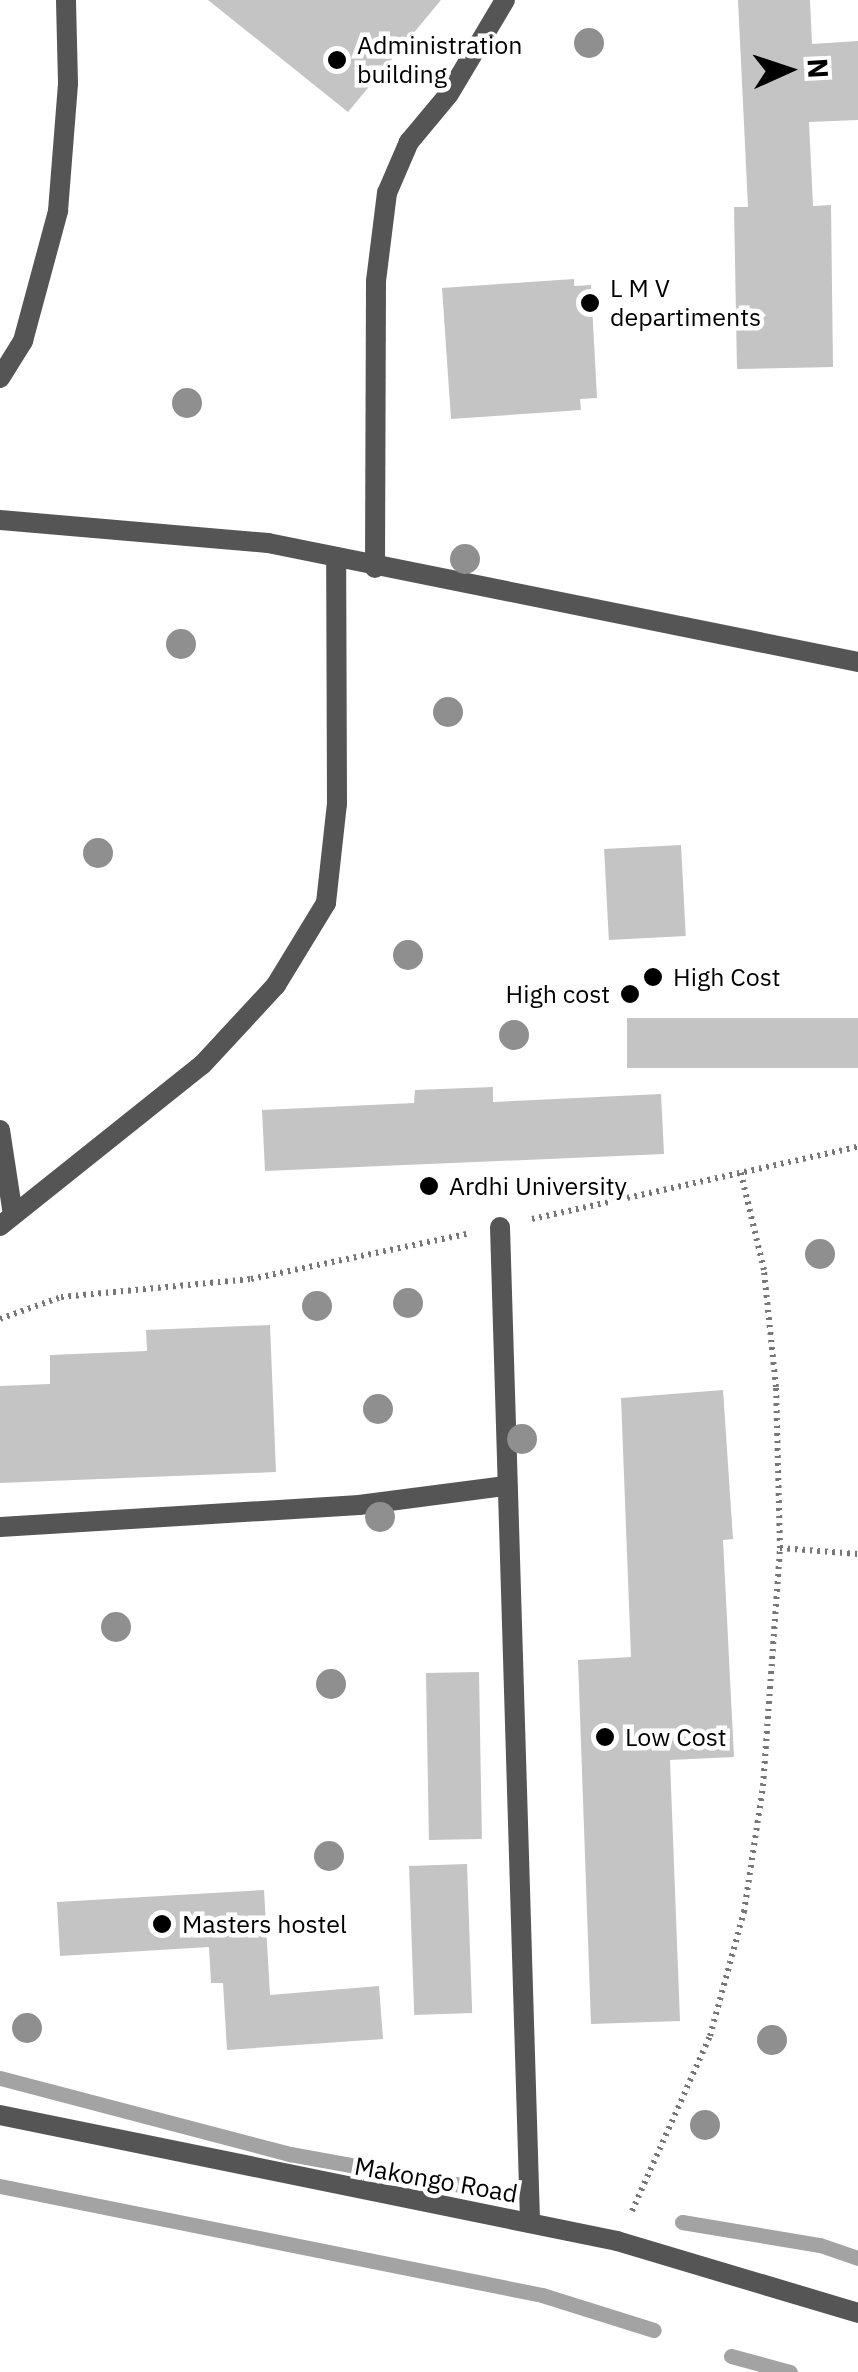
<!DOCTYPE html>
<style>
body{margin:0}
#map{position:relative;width:858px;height:2372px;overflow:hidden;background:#fff;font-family:"IBM Plex Sans",sans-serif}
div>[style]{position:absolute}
.stream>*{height:15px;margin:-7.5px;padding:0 7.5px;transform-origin:7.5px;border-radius:7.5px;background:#a3a3a3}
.building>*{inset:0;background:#c4c4c4;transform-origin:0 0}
.path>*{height:6px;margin-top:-3px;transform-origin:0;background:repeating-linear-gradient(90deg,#777 0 2.5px,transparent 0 7.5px)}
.service>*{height:20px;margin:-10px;padding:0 10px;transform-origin:10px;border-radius:10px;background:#555}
.minor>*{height:20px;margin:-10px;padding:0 10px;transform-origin:10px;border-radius:10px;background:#555}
.tertiary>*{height:20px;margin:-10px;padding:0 10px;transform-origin:10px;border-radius:10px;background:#555}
.trees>*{width:30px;height:30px;margin:-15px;border-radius:50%;background:#8f8f8f}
.dots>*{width:28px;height:28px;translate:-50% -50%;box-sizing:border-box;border:5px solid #fff;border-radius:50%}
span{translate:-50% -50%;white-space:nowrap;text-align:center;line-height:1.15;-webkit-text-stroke:9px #fff;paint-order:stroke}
.poi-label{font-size:25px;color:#000}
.left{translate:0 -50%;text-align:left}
.right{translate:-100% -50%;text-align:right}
.street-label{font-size:25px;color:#000}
.north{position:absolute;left:738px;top:20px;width:100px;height:100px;-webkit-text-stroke:8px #fff;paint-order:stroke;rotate:87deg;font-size:28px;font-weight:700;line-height:40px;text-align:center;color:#000}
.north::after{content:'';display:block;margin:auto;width:35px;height:45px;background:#000;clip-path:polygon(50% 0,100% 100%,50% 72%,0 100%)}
</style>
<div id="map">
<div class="stream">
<div style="left:0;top:2078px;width:300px;rotate:14.7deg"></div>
<div style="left:290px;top:2154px;width:219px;rotate:10.3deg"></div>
<div style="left:0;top:2186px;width:553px;rotate:11.37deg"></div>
<div style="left:542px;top:2295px;width:117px;rotate:17.4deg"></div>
<div style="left:682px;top:2222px;width:140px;rotate:9.5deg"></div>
<div style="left:820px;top:2245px;width:40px;rotate:18.9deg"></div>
<div style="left:731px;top:2356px;width:61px;rotate:15.2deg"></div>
</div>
<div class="building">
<div style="clip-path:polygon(208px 0,441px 0,348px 112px)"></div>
<div style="clip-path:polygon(738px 0,810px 0,812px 44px,858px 41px,858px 120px,809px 122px,813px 206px,831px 205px,833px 367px,737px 369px,734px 207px,748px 207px)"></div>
<div style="clip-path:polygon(574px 279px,574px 286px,591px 285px,597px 398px,580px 399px,581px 410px,451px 419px,442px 288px)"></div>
<div style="left:681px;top:845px;width:91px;height:77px;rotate:87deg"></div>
<div style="left:858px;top:1018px;width:50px;height:231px;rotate:90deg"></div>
<div style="clip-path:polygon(493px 1087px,493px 1102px,661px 1094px,664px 1154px,265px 1171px,262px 1110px,414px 1103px,415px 1090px)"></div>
<div style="clip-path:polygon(270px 1325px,276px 1472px,0 1483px,0 1386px,50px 1384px,50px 1355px,147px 1351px,146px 1330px)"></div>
<div style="clip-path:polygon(723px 1390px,733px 1539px,723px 1540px,734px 1757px,670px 1760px,680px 2021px,591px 2024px,578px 1660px,631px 1657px,621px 1398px)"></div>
<div style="left:479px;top:1672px;width:167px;height:53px;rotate:89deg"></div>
<div style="left:467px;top:1864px;width:149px;height:58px;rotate:88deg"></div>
<div style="clip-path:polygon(264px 1890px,270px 1995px,379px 1986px,383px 2039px,227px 2050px,223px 1983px,211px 1983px,209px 1947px,60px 1956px,57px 1902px)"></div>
</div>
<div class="path">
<div style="left:532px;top:1219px;width:334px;rotate:-12.5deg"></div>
<div style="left:0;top:1319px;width:65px;rotate:-19.8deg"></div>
<div style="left:61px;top:1297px;width:191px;rotate:-5.4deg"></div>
<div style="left:251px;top:1279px;width:220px;rotate:-11.8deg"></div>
<div style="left:780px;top:1548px;width:78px;rotate:4.4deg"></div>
<div style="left:632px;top:2211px;width:192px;rotate:-66deg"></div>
<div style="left:710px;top:2036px;width:129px;rotate:-74.7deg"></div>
<div style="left:744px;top:1912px;width:127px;rotate:-81.4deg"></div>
<div style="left:763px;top:1786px;width:239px;rotate:-85.9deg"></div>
<div style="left:780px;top:1548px;width:161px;rotate:-91.4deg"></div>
<div style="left:776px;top:1387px;width:118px;rotate:-95.9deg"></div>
<div style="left:764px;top:1270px;width:104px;rotate:-103.4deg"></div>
</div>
<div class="service">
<div style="left:0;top:520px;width:269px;rotate:4.9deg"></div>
<div style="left:268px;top:543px;width:602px;rotate:11.4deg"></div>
<div style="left:375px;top:568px;width:287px;rotate:-89.8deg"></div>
<div style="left:376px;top:281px;width:89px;rotate:-82.9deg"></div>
<div style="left:387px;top:193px;width:56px;rotate:-66.7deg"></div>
<div style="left:409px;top:142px;width:62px;rotate:-50.2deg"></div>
<div style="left:449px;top:94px;width:109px;rotate:-59.2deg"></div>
<div style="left:0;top:1130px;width:86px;rotate:81.3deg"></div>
<div style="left:0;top:1226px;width:258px;rotate:-38.6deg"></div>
<div style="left:202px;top:1065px;width:109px;rotate:-47.2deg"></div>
<div style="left:276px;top:985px;width:96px;rotate:-58.6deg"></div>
<div style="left:326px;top:903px;width:100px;rotate:-83.7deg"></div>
<div style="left:337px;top:804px;width:247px;rotate:-90.2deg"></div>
<div style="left:500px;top:1227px;width:996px;rotate:88.27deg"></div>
<div style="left:0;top:1527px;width:360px;rotate:-3.5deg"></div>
<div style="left:359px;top:1505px;width:148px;rotate:-7.4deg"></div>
</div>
<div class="minor">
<div style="left:0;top:378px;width:44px;rotate:-58.1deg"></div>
<div style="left:23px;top:341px;width:135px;rotate:-74.9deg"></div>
<div style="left:58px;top:211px;width:128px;rotate:-85.5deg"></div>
<div style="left:68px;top:83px;width:83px;rotate:-91.4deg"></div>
</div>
<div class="tertiary">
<div style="left:0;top:2115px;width:630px;rotate:11.54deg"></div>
<div style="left:617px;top:2241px;width:252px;rotate:16.6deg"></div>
</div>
<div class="trees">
<div style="left:589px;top:43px"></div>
<div style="left:187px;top:403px"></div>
<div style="left:465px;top:559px"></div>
<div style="left:181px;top:644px"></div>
<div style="left:448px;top:712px"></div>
<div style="left:98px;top:853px"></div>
<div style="left:408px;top:955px"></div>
<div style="left:514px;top:1035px"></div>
<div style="left:820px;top:1254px"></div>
<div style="left:408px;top:1303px"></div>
<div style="left:317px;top:1306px"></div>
<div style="left:378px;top:1409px"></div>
<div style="left:522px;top:1439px"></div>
<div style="left:380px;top:1517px"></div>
<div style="left:116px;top:1627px"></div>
<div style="left:331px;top:1684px"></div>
<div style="left:329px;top:1856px"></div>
<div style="left:27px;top:2028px"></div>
<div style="left:772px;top:2040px"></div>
<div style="left:705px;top:2125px"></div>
</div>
<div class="dots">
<div style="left:337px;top:60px;background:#000"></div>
<div style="left:590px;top:303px;background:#000"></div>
<div style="left:653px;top:977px;background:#000"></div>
<div style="left:630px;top:994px;background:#000"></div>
<div style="left:429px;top:1186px;background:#000"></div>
<div style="left:605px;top:1737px;background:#000"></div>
<div style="left:162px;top:1924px;background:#000"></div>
</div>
<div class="poi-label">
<span class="left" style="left:357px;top:60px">Administration<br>building</span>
<span class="left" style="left:610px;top:303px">L M V<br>departiments</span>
<span class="left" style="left:673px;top:977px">High Cost</span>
<span class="right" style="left:610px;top:994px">High cost</span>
<span class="left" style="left:449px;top:1186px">Ardhi University</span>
<span class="left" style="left:625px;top:1737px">Low Cost</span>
<span class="left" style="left:182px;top:1924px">Masters hostel</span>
</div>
<div class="street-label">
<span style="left:436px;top:2180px;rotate:10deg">Makongo Road</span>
</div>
<div class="north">N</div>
</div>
